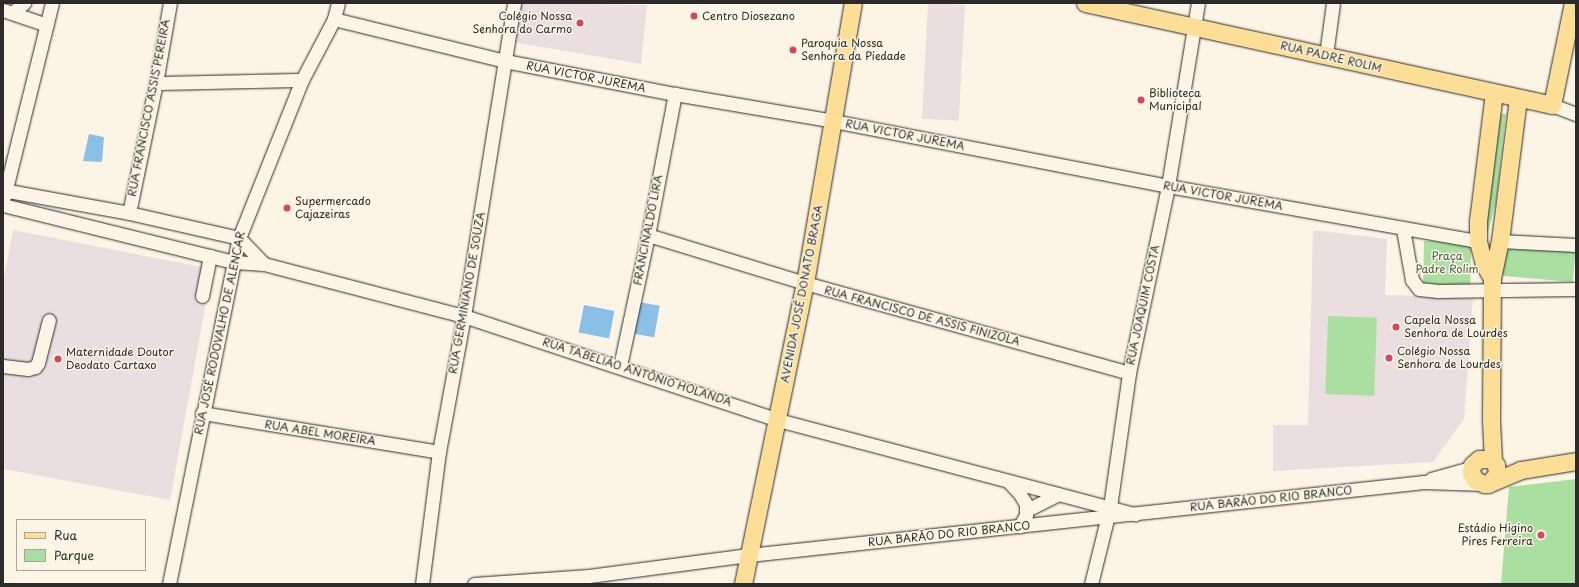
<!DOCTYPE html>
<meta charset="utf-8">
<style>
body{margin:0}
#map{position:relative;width:1579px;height:587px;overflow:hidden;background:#fcf5e5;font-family:"Playpen Sans",sans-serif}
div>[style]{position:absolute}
.built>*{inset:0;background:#ebdee1;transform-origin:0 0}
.green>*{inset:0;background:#aadfa1;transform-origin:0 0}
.water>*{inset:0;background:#8ac0e8;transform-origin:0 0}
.roads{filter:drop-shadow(0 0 1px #2b2b2b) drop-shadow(0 0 1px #2b2b2b)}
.minor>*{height:13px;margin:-6.5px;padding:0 6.5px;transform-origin:6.5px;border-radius:6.5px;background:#fcf5e5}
.major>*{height:17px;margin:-8.5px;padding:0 8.5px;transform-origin:8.5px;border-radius:8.5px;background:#fcde96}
.dots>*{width:11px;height:11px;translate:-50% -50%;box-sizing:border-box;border:2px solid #fcf5e5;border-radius:50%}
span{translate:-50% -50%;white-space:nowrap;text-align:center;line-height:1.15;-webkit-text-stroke:3px #fcf5e5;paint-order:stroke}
.poi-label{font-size:11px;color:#2b2b2b}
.left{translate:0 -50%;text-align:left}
.right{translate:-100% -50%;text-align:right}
.street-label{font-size:11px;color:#2b2b2b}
.park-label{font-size:11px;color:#4b5848}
.frame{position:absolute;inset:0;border:4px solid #2b2b2b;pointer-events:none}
.legend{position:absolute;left:16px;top:519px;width:130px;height:52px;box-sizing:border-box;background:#fcf5e5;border:1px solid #a8a49b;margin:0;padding:5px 7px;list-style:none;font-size:12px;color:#2b2b2b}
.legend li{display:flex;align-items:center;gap:8px;height:20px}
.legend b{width:20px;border:1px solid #a8a49b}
</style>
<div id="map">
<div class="built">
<div style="clip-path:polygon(517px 3px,647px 5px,641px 64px,512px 42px)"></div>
<div style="left:928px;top:3px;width:37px;height:116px;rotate:3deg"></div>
<div style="clip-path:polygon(13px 230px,212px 269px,170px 500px,3px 469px,3px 283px)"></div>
<div style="clip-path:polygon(1313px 230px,1387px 239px,1385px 295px,1473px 297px,1464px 419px,1433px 462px,1273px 471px,1273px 425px,1308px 425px)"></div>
</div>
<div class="green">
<div style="clip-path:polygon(1499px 114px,1506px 114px,1496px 202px,1488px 232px,1482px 215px)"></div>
<div style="left:1424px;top:241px;width:47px;height:45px;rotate:1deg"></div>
<div style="left:1505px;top:243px;width:71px;height:33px;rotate:5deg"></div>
<div style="left:1328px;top:316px;width:49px;height:78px;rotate:2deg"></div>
<div style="clip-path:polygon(1576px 479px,1576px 584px,1501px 584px,1509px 487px)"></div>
</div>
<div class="water">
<div style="clip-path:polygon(89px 134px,104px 137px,102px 162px,83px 161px)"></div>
<div style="left:638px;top:302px;width:22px;height:32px;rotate:10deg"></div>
<div style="left:584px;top:305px;width:31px;height:28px;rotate:11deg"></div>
</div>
<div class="roads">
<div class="minor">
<div style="left:3px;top:10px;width:46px;rotate:18.8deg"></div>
<div style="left:12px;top:13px;width:16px;rotate:-40deg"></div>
<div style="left:334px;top:19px;width:176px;rotate:13.8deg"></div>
<div style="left:505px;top:61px;width:173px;rotate:11deg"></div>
<div style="left:675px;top:94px;width:161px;rotate:9.6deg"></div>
<div style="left:834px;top:121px;width:340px;rotate:11deg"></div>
<div style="left:1168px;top:186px;width:315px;rotate:10.1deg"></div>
<div style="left:1326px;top:55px;width:52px;rotate:-82.3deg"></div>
<div style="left:156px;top:83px;width:146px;rotate:-1.2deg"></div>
<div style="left:1552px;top:105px;width:26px;rotate:21deg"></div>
<div style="left:3px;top:190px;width:128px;rotate:10.3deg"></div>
<div style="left:129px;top:213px;width:113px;rotate:12.8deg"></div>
<div style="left:239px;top:238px;width:36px;rotate:46deg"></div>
<div style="left:4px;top:197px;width:200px;rotate:-76.1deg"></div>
<div style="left:3px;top:205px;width:238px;rotate:13.9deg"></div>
<div style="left:234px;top:262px;width:30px;rotate:4deg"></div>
<div style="left:264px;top:264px;width:207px;rotate:14.6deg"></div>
<div style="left:464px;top:316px;width:331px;rotate:18.3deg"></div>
<div style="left:778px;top:420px;width:369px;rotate:14.8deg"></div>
<div style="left:129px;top:213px;width:133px;rotate:-78.3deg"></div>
<div style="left:156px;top:83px;width:81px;rotate:-80.1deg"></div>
<div style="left:1403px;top:229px;width:52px;rotate:80deg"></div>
<div style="left:1412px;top:280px;width:11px;rotate:52deg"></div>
<div style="left:1419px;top:289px;width:19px;rotate:6deg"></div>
<div style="left:1438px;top:291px;width:138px;rotate:-0.8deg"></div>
<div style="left:648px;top:235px;width:164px;rotate:17deg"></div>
<div style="left:805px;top:283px;width:336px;rotate:15.5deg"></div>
<div style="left:1500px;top:241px;width:76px;rotate:3deg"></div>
<div style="left:202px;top:296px;width:41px;rotate:-78.7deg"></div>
<div style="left:3px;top:366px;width:25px;rotate:7deg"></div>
<div style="left:28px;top:369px;width:7px;rotate:-16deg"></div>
<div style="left:35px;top:367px;width:5px;rotate:-53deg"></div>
<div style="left:38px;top:363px;width:44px;rotate:-75.7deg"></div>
<div style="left:620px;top:366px;width:134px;rotate:-77.9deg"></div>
<div style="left:648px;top:235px;width:144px;rotate:-79.2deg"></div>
<div style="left:202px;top:413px;width:240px;rotate:9.3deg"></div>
<div style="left:1431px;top:479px;width:41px;rotate:-15.4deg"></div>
<div style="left:1009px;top:482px;width:16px;rotate:47deg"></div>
<div style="left:1020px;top:494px;width:12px;rotate:59deg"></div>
<div style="left:1026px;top:504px;width:11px;rotate:90deg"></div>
<div style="left:1026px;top:515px;width:13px;rotate:119deg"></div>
<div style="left:1027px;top:510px;width:35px;rotate:-27deg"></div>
<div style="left:169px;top:584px;width:353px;rotate:-78.6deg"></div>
<div style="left:239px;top:238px;width:170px;rotate:-68.3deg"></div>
<div style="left:302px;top:80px;width:69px;rotate:-62.3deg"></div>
<div style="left:334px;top:19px;width:16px;rotate:-76deg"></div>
<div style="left:422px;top:584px;width:133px;rotate:-82.7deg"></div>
<div style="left:439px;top:452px;width:138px;rotate:-79.6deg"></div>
<div style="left:464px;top:316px;width:317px;rotate:-80.9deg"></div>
<div style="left:474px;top:584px;width:115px;rotate:-4deg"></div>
<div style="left:589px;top:576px;width:161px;rotate:-7.5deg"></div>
<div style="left:749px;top:555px;width:679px;rotate:-6.17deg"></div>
<div style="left:1424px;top:482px;width:60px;rotate:1.9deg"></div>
<div style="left:1091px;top:584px;width:79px;rotate:-76.1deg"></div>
<div style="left:1110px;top:507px;width:135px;rotate:-81.9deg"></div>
<div style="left:1129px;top:373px;width:191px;rotate:-78.2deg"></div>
<div style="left:1168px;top:186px;width:185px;rotate:-80.7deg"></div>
</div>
<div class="major">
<div style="left:1085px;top:3px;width:478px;rotate:12.3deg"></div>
<div style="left:1552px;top:105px;width:104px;rotate:-78.4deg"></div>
<div style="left:1492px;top:278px;width:16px;rotate:-120deg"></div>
<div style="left:1484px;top:264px;width:24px;rotate:-105deg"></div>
<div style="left:1478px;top:241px;width:20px;rotate:-90deg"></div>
<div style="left:1478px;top:221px;width:129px;rotate:-82.9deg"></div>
<div style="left:1493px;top:461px;width:41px;rotate:-92.8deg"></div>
<div style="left:1491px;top:420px;width:142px;rotate:-89.6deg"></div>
<div style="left:1492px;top:278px;width:38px;rotate:-78deg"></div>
<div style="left:1500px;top:241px;width:144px;rotate:-82.8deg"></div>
<div style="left:1488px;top:484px;width:13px;rotate:-48deg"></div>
<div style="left:1497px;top:474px;width:9px;rotate:-96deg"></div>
<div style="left:1496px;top:465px;width:8px;rotate:-135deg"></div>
<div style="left:1490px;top:459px;width:11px;rotate:180deg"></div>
<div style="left:1479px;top:459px;width:9px;rotate:139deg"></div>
<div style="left:1472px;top:465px;width:7px;rotate:98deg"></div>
<div style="left:1471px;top:472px;width:9px;rotate:63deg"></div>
<div style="left:1475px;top:480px;width:10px;rotate:24deg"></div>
<div style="left:1484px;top:484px;width:4px"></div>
<div style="left:1488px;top:484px;width:36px;rotate:-23deg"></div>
<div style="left:1521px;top:470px;width:56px;rotate:-9.3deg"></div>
<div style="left:743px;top:584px;width:307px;rotate:-78.4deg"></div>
<div style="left:805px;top:283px;width:284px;rotate:-80.3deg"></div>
</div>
</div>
<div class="dots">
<div style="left:694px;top:16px;background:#d1495b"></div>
<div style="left:580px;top:23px;background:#d1495b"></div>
<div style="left:793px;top:50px;background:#d1495b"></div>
<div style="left:1141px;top:100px;background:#d1495b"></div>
<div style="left:287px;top:208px;background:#d1495b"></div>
<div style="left:1396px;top:327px;background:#d1495b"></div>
<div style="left:1389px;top:358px;background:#d1495b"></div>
<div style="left:58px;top:359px;background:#d1495b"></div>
<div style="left:1541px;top:535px;background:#d1495b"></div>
</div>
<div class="poi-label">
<span class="left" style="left:702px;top:16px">Centro Diosezano</span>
<span class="right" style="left:572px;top:23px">Colégio Nossa<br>Senhora do Carmo</span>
<span class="left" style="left:801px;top:50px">Paroquia Nossa<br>Senhora da Piedade</span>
<span class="left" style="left:1149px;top:100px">Biblioteca<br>Municipal</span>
<span class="left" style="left:295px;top:208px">Supermercado<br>Cajazeiras</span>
<span class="left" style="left:1404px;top:327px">Capela Nossa<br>Senhora de Lourdes</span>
<span class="left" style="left:1397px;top:358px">Colégio Nossa<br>Senhora de Lourdes</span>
<span class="left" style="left:66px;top:359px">Maternidade Doutor<br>Deodato Cartaxo</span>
<span class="right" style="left:1533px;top:535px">Estádio Higino<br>Pires Ferreira</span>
</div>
<div class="street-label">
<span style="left:1331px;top:57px;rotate:13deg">RUA PADRE ROLIM</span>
<span style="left:586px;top:77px;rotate:11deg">RUA VICTOR JUREMA</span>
<span style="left:149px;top:108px;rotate:-79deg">RUA FRANCISCO ASSIS PEREIRA</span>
<span style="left:905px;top:135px;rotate:11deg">RUA VICTOR JUREMA</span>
<span style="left:1223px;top:196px;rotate:10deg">RUA VICTOR JUREMA</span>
<span style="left:648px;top:230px;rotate:-79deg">FRANCINALDO LIRA</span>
<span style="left:467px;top:293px;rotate:-80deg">RUA GERMINIANO DE SOUZA</span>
<span style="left:802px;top:294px;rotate:-79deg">AVENIDA JOSÉ DONATO BRAGA</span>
<span style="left:1143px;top:305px;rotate:-78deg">RUA JOAQUIM COSTA</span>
<span style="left:922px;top:316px;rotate:15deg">RUA FRANCISCO DE ASSIS FINIZOLA</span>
<span style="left:220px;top:333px;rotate:-78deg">RUA JOSÉ RODOVALHO DE ALENCAR</span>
<span style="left:637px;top:372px;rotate:18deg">RUA TABELIÃO ANTÔNIO HOLANDA</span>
<span style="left:320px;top:433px;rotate:9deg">RUA ABEL MOREIRA</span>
<span style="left:1271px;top:499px;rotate:-6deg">RUA BARĀO DO RIO BRANCO</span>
<span style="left:949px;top:534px;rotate:-6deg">RUA BARĀO DO RIO BRANCO</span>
</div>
<div class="park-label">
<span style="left:1447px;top:263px">Praça<br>Padre Rolim</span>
</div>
<div class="frame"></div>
<ul class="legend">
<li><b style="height:5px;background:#fcde96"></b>Rua</li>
<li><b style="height:11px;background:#aadfa1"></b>Parque</li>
</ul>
</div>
